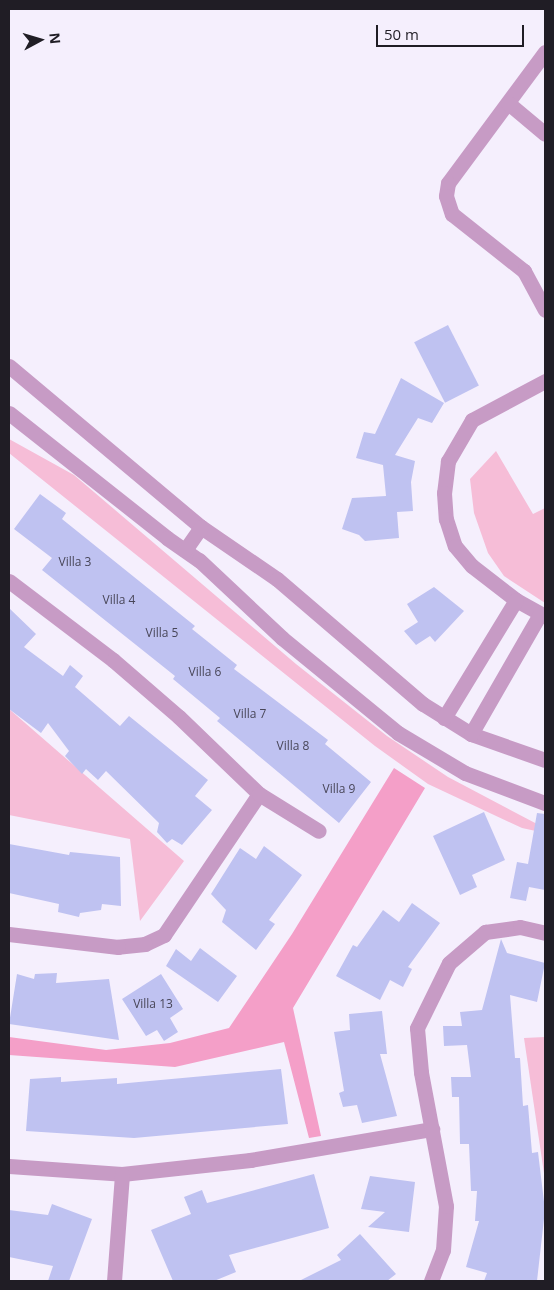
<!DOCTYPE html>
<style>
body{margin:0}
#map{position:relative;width:554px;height:1290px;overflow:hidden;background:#f5effd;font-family:"Open Sans",sans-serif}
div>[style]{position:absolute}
.green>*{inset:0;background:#f6bdd7}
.forest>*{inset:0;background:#f49fc8}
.building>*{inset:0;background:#bfc2f1;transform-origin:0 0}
.minor>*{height:15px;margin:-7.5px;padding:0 7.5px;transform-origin:7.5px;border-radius:7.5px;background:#c79bc5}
span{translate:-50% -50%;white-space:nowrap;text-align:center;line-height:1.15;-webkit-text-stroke:4px #f5effd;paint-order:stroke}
.number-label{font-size:12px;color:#484658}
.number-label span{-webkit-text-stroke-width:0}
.frame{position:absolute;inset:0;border:10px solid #201d25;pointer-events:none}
.north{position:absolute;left:15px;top:15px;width:50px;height:50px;-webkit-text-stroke:4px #f5effd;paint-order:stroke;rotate:84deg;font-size:14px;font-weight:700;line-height:20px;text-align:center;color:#201d25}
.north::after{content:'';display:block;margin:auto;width:18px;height:22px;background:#201d25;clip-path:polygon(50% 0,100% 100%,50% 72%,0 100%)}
.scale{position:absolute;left:376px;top:25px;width:148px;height:22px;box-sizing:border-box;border:2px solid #201d25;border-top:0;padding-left:6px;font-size:15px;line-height:18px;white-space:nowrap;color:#201d25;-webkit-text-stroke:4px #f5effd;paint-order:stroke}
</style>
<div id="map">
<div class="green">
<div style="clip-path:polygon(9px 439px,74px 475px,296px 664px,387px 736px,448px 777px,537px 824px,545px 825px,545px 833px,522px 828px,428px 784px,375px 746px,9px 453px)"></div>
<div style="clip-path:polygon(496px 451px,533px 514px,545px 508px,545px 603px,504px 576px,488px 553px,474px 513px,470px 479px)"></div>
<div style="clip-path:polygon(9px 709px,184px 861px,140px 921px,130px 839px,9px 815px)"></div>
<div style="clip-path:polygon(545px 1037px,545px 1180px,524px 1038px)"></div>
</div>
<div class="forest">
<div style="clip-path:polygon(394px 768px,425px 788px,293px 1008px,321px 1136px,309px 1138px,284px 1042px,175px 1067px,9px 1055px,9px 1037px,106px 1050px,170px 1043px,229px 1028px,292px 934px)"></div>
</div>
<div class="building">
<div style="left:448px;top:325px;width:68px;height:38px;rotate:63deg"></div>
<div style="clip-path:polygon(401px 378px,444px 403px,432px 423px,418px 418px,395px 455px,415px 461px,411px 482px,413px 511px,397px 512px,399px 538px,365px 541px,359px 535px,342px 529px,352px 498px,386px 496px,383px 465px,356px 458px,364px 432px,375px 434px)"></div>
<div style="clip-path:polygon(40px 494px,66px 513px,62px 519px,195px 626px,192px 629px,237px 665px,234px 669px,328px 740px,325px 744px,371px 782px,339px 823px,217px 721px,220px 718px,173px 679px,175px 676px,42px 570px,52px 558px,14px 529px)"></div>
<div style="clip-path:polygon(434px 587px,464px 611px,435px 642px,430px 636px,416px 645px,404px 631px,418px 622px,407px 604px)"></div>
<div style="clip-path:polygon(9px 608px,36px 634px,24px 647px,63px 676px,70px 665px,83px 676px,75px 687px,120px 726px,129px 716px,208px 780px,195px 796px,212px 810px,182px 845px,172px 839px,167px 843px,157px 832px,159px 823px,106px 771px,98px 780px,86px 769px,82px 774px,65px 756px,69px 751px,48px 723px,41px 733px,9px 709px)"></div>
<div style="clip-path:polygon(484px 812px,505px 860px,472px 875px,477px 887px,460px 895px,433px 836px)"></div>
<div style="clip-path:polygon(537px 813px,545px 814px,545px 890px,529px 887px,526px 901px,510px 898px,517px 862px,528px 864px)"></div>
<div style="clip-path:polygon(9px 844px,69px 855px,70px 852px,120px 857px,121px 906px,102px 904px,101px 910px,80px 913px,79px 917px,58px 912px,59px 904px,9px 893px)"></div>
<div style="clip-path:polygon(264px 846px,302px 875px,269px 920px,275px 924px,256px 950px,222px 922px,226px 910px,211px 894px,240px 848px,256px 859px)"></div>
<div style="clip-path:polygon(412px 903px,440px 923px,408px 967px,412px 969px,403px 987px,390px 980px,380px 1000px,336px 976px,353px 945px,357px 947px,383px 910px,399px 922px)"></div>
<div style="clip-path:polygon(501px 939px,507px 953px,545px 963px,537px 1002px,510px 995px,515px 1058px,520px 1058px,523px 1106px,528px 1105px,532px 1153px,538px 1152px,545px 1210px,537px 1281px,484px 1281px,487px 1273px,466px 1267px,479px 1221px,475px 1221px,477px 1191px,471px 1191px,469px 1144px,460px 1144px,459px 1097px,452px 1097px,451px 1077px,471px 1077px,467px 1045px,444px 1046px,443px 1026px,462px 1026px,460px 1012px,482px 1010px)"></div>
<div style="clip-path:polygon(200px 948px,237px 976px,218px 1002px,166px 966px,176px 949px,191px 961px)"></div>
<div style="clip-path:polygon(57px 973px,56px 983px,109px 979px,119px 1040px,9px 1024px,17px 974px,34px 979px,35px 974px)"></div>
<div style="clip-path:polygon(161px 974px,183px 1009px,170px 1018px,178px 1032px,164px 1041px,157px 1030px,146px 1036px,122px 999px)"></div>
<div style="clip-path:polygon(382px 1011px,387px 1054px,380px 1054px,397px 1116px,362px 1123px,357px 1105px,343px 1107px,339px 1093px,344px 1091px,334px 1032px,350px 1030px,349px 1014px)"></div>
<div style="clip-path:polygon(281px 1069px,288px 1124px,134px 1138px,26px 1131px,30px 1079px,61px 1077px,61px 1082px,117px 1078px,117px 1084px)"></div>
<div style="clip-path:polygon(314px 1174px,329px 1228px,229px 1255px,236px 1272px,214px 1281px,173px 1281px,151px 1230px,191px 1214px,184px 1197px,202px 1190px,207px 1203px)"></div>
<div style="clip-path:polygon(370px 1176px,415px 1182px,409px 1232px,368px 1227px,385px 1212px,361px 1209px)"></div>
<div style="clip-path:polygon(52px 1204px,92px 1219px,69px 1281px,48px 1281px,53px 1266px,9px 1257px,9px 1210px,48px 1215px)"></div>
<div style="clip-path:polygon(360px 1234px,396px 1274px,387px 1281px,299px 1281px,341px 1260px,337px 1255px)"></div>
</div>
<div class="minor">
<div style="left:545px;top:52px;width:163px;rotate:126.5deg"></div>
<div style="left:448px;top:183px;width:13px;rotate:99deg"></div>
<div style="left:446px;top:196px;width:19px;rotate:72deg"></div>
<div style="left:452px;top:214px;width:92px;rotate:38.4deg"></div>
<div style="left:524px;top:271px;width:44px;rotate:61.7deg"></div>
<div style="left:508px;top:103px;width:48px;rotate:40deg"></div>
<div style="left:9px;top:366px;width:251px;rotate:40deg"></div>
<div style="left:201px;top:527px;width:92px;rotate:34.4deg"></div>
<div style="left:277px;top:579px;width:192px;rotate:40.6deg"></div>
<div style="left:423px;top:704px;width:57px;rotate:32deg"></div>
<div style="left:471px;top:734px;width:78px;rotate:19.4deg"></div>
<div style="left:545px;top:381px;width:83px;rotate:151.9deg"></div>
<div style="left:472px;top:420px;width:48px;rotate:120.3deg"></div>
<div style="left:448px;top:461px;width:32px;rotate:97deg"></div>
<div style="left:444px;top:493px;width:26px;rotate:86deg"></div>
<div style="left:446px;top:519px;width:28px;rotate:72deg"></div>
<div style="left:455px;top:546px;width:26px;rotate:50deg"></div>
<div style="left:472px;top:566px;width:56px;rotate:37.7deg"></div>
<div style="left:516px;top:600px;width:33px;rotate:29deg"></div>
<div style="left:9px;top:413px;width:201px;rotate:38.3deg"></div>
<div style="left:167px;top:538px;width:39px;rotate:35deg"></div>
<div style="left:199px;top:560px;width:114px;rotate:43.2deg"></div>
<div style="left:282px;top:638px;width:150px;rotate:39.3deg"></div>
<div style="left:398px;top:733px;width:78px;rotate:30.8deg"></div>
<div style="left:465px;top:773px;width:85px;rotate:20.6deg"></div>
<div style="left:185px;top:550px;width:28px;rotate:-55deg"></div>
<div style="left:9px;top:581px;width:131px;rotate:37.2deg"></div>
<div style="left:113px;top:660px;width:87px;rotate:40.8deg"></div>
<div style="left:179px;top:717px;width:111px;rotate:43.9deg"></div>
<div style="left:259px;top:794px;width:170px;rotate:124deg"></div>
<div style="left:164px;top:935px;width:21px;rotate:155deg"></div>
<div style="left:145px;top:944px;width:27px;rotate:174deg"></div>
<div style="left:118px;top:947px;width:110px;rotate:-173.2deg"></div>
<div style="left:444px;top:718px;width:138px;rotate:-58.6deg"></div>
<div style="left:471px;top:734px;width:138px;rotate:-60.1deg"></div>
<div style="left:259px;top:794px;width:70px;rotate:31.7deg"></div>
<div style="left:9px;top:1166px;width:113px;rotate:4deg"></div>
<div style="left:122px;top:1174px;width:129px;rotate:-6.2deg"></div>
<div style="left:250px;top:1160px;width:185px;rotate:-9.7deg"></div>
<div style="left:114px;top:1281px;width:107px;rotate:-85.7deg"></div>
<div style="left:431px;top:1281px;width:33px;rotate:-69deg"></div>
<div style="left:443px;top:1250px;width:44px;rotate:-86.1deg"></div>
<div style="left:446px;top:1206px;width:136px;rotate:-100.6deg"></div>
<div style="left:421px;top:1072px;width:44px;rotate:-95.2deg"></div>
<div style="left:417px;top:1028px;width:72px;rotate:-63.8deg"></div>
<div style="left:449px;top:963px;width:48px;rotate:-40.7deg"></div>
<div style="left:485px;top:932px;width:35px;rotate:-8deg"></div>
<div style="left:520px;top:927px;width:26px;rotate:13deg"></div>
</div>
<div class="number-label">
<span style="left:75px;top:562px">Villa 3</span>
<span style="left:119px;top:600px">Villa 4</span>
<span style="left:162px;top:633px">Villa 5</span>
<span style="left:205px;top:672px">Villa 6</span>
<span style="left:250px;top:714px">Villa 7</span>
<span style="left:293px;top:746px">Villa 8</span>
<span style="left:339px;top:789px">Villa 9</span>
<span style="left:153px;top:1004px">Villa 13</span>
</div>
<div class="frame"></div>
<div class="north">N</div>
<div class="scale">50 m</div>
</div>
